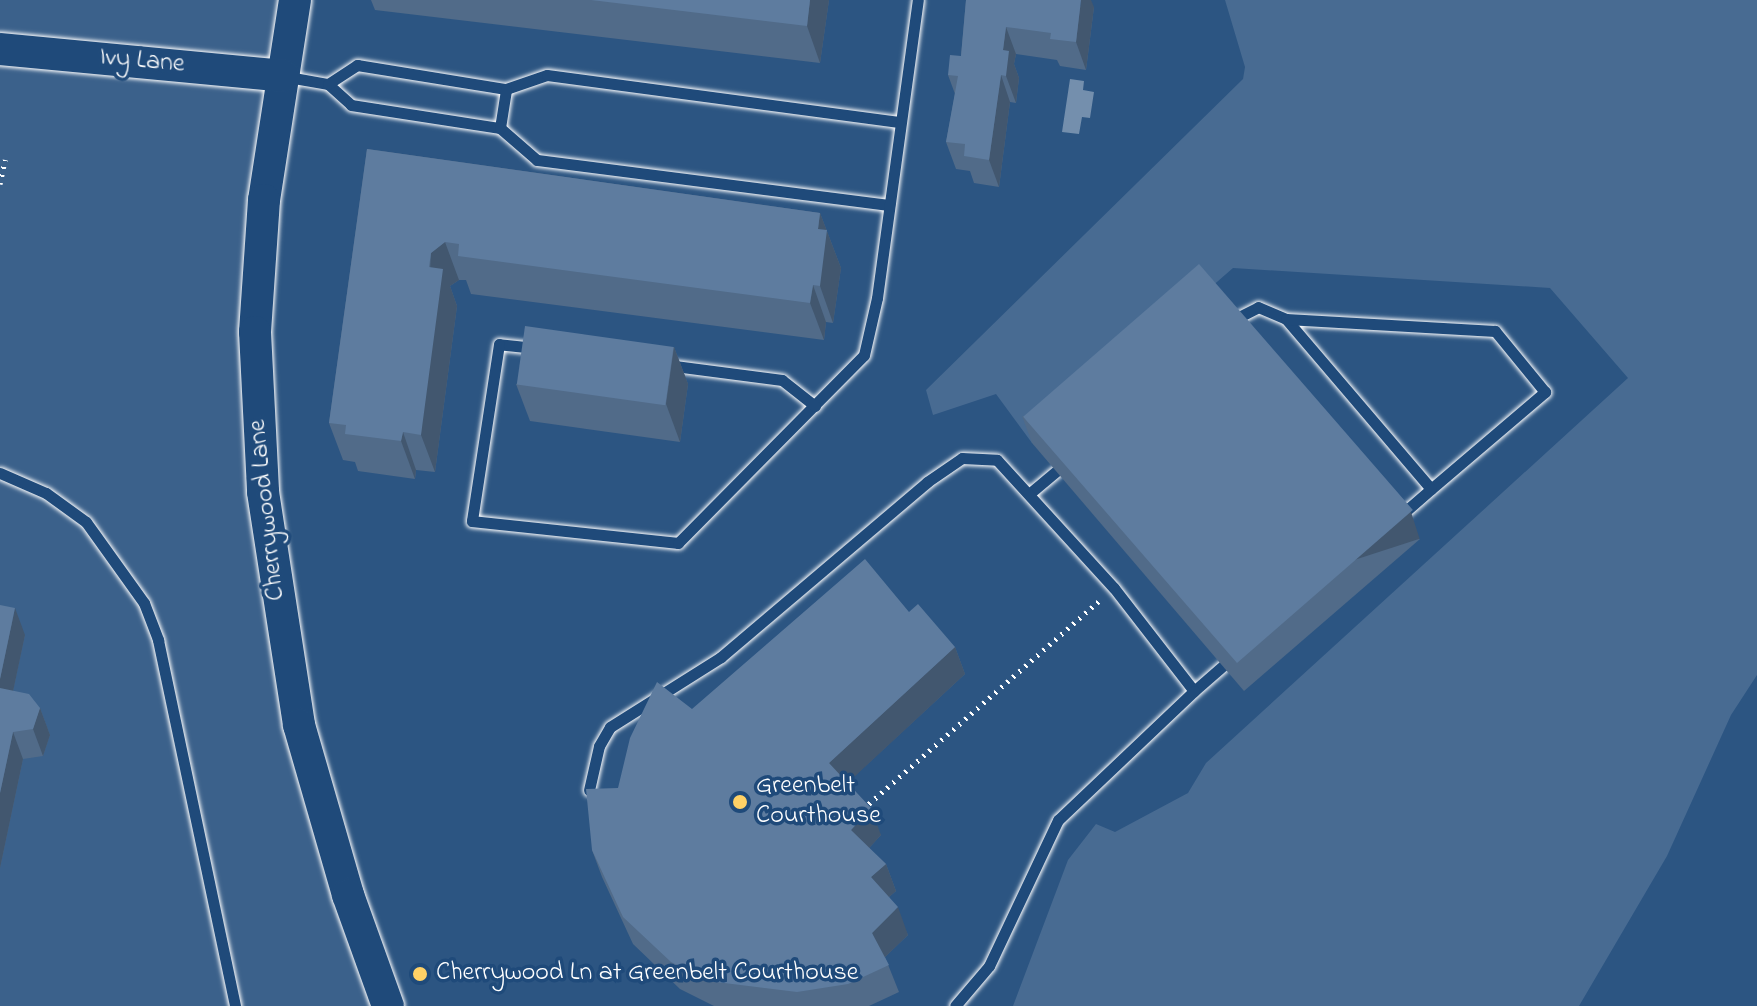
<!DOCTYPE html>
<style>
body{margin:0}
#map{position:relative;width:1757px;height:1006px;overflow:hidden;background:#2c5582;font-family:"Indie Flower",sans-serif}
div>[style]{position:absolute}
.built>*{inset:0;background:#3b618b}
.green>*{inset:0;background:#486b92}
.water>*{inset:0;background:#748fad}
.path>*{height:5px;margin-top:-2.5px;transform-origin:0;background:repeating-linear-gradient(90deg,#fff 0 2px,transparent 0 8px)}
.roads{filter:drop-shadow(0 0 2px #fff) drop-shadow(0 0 2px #fff)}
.lane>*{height:11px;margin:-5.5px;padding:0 5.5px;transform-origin:5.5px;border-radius:5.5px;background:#1f4a7a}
.secondary>*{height:32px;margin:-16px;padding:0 16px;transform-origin:16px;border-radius:16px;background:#1f4a7a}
.wall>*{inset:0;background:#516b89}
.shaded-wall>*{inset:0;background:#42576f;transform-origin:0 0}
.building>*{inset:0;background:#5e7c9f;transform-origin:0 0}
.dots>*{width:22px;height:22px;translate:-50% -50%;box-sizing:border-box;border:4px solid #1f4a7a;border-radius:50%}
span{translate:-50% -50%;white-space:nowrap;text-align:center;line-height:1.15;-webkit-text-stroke:7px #1f4a7a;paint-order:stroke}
.street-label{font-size:26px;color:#fff}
.poi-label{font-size:26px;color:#fff}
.left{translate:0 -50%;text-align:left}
</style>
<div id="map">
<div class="built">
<div style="clip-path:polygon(0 0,295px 0,264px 200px,272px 576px,388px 1006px,0 1006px)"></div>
</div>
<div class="green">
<div style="clip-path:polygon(1225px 0,1757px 0,1757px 675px,1731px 715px,1667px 856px,1579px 1006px,1013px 1006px,1068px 860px,1096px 824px,1115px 832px,1188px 793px,1206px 763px,1628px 378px,1550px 288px,1233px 268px,1032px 443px,996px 394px,933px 415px,926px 390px,1243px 79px,1245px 67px)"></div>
</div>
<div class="water">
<div style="clip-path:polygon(1070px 79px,1084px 81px,1083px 90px,1094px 92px,1090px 118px,1082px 117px,1079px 134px,1062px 132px)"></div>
</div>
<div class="path">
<div style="left:0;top:184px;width:25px;rotate:-78deg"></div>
<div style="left:863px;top:809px;width:317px;rotate:-41.4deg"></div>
</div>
<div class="roads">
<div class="lane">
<div style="left:288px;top:77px;width:41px;rotate:9.9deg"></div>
<div style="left:328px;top:84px;width:31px;rotate:42deg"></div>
<div style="left:351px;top:105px;width:151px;rotate:8.8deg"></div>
<div style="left:500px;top:128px;width:49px;rotate:40.9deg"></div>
<div style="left:537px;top:160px;width:355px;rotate:7.3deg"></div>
<div style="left:328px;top:84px;width:35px;rotate:-33deg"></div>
<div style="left:357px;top:65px;width:151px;rotate:9.2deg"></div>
<div style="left:506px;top:89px;width:43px;rotate:-18.9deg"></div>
<div style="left:547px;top:75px;width:355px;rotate:7.6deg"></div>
<div style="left:500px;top:128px;width:39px;rotate:-81deg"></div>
<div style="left:1233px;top:320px;width:28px;rotate:-27deg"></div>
<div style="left:1258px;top:307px;width:30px;rotate:23deg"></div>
<div style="left:1286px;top:319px;width:223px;rotate:49.5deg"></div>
<div style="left:1431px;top:489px;width:150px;rotate:-40.4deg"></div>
<div style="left:1545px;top:392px;width:79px;rotate:-129.3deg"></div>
<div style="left:1495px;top:331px;width:209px;rotate:-176.7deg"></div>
<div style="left:535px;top:348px;width:36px;rotate:-174deg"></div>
<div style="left:499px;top:344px;width:179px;rotate:98.7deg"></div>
<div style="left:472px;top:521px;width:207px;rotate:6.1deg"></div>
<div style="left:678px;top:543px;width:264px;rotate:-45.3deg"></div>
<div style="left:864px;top:355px;width:58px;rotate:-77.2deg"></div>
<div style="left:877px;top:298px;width:301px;rotate:-82.2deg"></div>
<div style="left:667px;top:365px;width:116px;rotate:7.4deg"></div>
<div style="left:782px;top:380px;width:42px;rotate:38.2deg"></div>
<div style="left:0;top:473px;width:50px;rotate:23.5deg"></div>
<div style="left:46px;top:493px;width:49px;rotate:35.9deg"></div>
<div style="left:86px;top:522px;width:100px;rotate:54.4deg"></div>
<div style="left:144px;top:603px;width:40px;rotate:69deg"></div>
<div style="left:158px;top:640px;width:374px;rotate:78.1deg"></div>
<div style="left:1029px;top:494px;width:35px;rotate:-40deg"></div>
<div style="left:1400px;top:516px;width:41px;rotate:-41.1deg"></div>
<div style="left:1194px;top:691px;width:38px;rotate:-41deg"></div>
<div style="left:589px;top:790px;width:45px;rotate:-77.2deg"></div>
<div style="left:599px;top:746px;width:22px;rotate:-60deg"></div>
<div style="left:610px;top:727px;width:131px;rotate:-32.2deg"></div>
<div style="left:721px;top:657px;width:270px;rotate:-40.3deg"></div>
<div style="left:927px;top:482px;width:42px;rotate:-34.4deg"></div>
<div style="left:962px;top:458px;width:35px;rotate:3deg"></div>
<div style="left:997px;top:460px;width:173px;rotate:47.6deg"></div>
<div style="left:1114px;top:588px;width:130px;rotate:52.2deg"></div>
<div style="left:1194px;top:691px;width:187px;rotate:136.5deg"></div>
<div style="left:1058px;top:820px;width:161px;rotate:115.3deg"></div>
<div style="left:989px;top:966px;width:52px;rotate:130.4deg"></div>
</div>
<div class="secondary">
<div style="left:295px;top:0;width:202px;rotate:98.8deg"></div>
<div style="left:264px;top:200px;width:132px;rotate:93.9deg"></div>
<div style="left:255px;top:332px;width:160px;rotate:87.1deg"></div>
<div style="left:263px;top:492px;width:236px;rotate:81.2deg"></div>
<div style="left:299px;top:725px;width:177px;rotate:73.9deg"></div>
<div style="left:348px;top:895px;width:118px;rotate:70.2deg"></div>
<div style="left:0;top:49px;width:285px;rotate:5.4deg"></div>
</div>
</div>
<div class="wall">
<div style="clip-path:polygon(371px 0,829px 0,820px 63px,375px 10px)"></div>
<div style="clip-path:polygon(966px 0,1094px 7px,1086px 70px,1060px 66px,1057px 60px,1016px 54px,1014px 64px,1019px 78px,1016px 103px,1010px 102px,999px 187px,974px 183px,970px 171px,956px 169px,946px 142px,955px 94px,948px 75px,961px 56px)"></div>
<div style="clip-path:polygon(367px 149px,820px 213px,841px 268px,833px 323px,826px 322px,824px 340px,471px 294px,466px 280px,459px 280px,450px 286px,457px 306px,435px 472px,416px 470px,415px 479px,358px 471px,355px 462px,343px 460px,329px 423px)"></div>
<div style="clip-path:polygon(674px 347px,688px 384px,680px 442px,530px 421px,516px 384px)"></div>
<div style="clip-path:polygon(1022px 416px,1420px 539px,1244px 691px,1032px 443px)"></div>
<div style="clip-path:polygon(0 605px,25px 635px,13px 691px,40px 708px,50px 735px,43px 756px,23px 759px,0 868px)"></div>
<div style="clip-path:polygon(955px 647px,965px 674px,847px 783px,881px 835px,869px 848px,886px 864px,896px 891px,889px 897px,908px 935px,885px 957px,899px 992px,869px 1006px,714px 1006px,680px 989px,633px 944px,602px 877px,592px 850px,618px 788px,692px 709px)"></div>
</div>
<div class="shaded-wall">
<div style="clip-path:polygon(810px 0,829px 0,820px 63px,807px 26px)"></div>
<div style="clip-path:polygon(1081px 0,1091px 0,1094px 7px,1086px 70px,1076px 42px)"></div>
<div style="clip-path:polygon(1006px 27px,1016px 54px,1014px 64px,1019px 78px,1016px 103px,1006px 76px,1003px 50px)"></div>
<div style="clip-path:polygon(1001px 75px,1010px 102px,999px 187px,989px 160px)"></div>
<div style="clip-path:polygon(820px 213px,841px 268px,833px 323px,820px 286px,818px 229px)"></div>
<div style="clip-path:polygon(445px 242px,459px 280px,450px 286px,457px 306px,435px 472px,421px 435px,431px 253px)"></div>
<div style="clip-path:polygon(813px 285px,826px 322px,824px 340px,810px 303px)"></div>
<div style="clip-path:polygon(674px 347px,688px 384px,680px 442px,666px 404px)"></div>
<div style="clip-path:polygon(403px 432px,416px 470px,415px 479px,401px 441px)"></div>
<div style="left:1411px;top:512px;width:28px;height:233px;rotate:72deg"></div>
<div style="clip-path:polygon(15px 608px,25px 635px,8px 715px,0 692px,0 679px)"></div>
<div style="clip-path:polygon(955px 647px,965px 674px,839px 791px,829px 763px)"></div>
<div style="clip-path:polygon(40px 708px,50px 735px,43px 756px,33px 729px)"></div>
<div style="clip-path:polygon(13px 732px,23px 759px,0 868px,0 793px)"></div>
<div style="clip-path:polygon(871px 808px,881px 835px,861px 857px,851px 830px)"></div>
<div style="clip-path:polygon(886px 864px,896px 891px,881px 904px,871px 877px)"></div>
<div style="clip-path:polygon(898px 907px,908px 935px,882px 960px,872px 933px)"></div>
</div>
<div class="building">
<div style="clip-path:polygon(591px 0,810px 0,807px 26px)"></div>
<div style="clip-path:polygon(966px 0,1081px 0,1076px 42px,1050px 39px,1051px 33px,1006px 27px,1003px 50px,1009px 51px,1006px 76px,1001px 75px,989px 160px,964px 156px,965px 144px,946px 142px,958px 76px,948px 75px,950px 55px,961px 56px)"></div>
<div style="clip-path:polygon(367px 149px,820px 213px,818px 229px,827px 230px,820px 286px,813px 285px,810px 303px,458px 256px,459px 244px,445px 242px,431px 253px,429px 267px,443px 269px,421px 435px,403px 432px,401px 441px,345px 434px,346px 425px,329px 423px)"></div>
<div style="left:1199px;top:264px;width:326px;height:233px;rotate:49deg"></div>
<div style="left:525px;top:326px;width:150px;height:59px;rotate:8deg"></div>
<div style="clip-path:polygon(865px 559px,909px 612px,918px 604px,955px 647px,829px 763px,871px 808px,851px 830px,886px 864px,871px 877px,898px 907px,872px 933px,889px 965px,848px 984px,797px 992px,708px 981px,671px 962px,623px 917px,592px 850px,586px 789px,618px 788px,630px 738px,657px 682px,692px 709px)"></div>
<div style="clip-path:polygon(0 605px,15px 608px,0 679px)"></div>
<div style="clip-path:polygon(0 688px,29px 694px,40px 708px,33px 729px,13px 732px,0 793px)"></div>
</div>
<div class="dots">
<div style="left:740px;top:802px;background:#ffd166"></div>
<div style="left:420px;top:974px;background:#ffd166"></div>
</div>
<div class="street-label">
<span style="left:142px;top:62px;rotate:5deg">Ivy Lane</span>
<span style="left:268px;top:510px;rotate:-96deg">Cherrywood Lane</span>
</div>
<div class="poi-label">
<span class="left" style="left:756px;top:802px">Greenbelt<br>Courthouse</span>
<span class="left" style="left:436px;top:974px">Cherrywood Ln at Greenbelt Courthouse</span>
</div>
</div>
